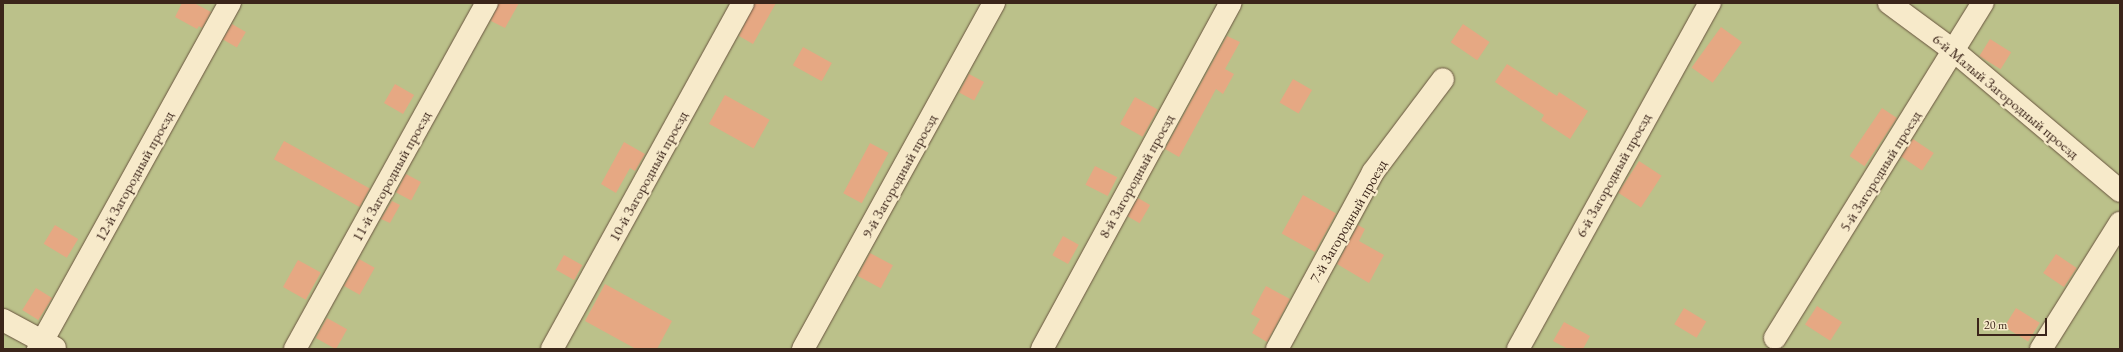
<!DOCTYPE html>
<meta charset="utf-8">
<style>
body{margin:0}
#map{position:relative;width:2123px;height:352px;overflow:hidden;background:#f3dfae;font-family:"EB Garamond",serif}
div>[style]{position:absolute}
.green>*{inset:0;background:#bbc18a;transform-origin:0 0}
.building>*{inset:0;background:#e6a883;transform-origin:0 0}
.roads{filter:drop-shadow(0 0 1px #69543f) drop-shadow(0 0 1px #69543f)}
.minor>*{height:22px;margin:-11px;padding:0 11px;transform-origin:11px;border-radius:11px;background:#f7eaca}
span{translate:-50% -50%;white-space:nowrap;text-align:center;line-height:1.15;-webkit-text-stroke:4px #f7eaca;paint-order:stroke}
.street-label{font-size:15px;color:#3b251a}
.frame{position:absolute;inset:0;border:4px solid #3b251a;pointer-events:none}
.scale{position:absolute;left:1977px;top:318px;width:70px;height:18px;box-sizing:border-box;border:2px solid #3b251a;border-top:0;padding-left:5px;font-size:12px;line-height:14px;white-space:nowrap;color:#3b251a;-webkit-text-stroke:3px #f7eaca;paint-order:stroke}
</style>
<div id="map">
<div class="green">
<div style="left:3px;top:3px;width:2117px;height:346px"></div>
</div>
<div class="building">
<div style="clip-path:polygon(182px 3px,194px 3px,211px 12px,202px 28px,199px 26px,197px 29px,175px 17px)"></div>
<div style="clip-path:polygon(499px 3px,519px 3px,505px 28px,491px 21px)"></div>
<div style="clip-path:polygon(755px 3px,776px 3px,753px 44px,739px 36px)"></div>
<div style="left:232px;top:24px;width:16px;height:18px;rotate:30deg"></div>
<div style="left:1463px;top:24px;width:32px;height:22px;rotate:34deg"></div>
<div style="left:1721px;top:27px;width:26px;height:50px;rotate:36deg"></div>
<div style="clip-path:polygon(1227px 36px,1240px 42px,1225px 69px,1234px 74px,1223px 94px,1216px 89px,1179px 157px,1165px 149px)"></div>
<div style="left:1990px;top:39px;width:25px;height:20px;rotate:32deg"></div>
<div style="left:803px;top:47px;width:33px;height:21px;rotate:29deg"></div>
<div style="clip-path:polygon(1507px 64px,1557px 96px,1559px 92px,1588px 111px,1570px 139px,1541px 120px,1544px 115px,1495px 82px)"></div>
<div style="left:969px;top:74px;width:17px;height:21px;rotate:28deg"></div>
<div style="left:1293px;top:79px;width:22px;height:27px;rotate:30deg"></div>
<div style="left:395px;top:84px;width:22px;height:22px;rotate:30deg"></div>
<div style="left:725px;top:95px;width:51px;height:33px;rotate:29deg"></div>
<div style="left:1135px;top:97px;width:26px;height:31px;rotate:29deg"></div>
<div style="left:1882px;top:108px;width:18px;height:58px;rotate:34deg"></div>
<div style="left:1913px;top:139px;width:25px;height:21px;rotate:34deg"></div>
<div style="left:284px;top:141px;width:98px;height:21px;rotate:29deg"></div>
<div style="clip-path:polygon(624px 142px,645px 154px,635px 171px,630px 168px,616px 193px,601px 184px)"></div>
<div style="left:870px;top:143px;width:21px;height:57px;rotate:28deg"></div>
<div style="left:1639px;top:161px;width:27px;height:38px;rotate:33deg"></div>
<div style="left:1095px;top:166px;width:25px;height:21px;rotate:27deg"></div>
<div style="left:406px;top:174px;width:17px;height:21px;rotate:28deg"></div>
<div style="left:1303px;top:195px;width:38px;height:44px;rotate:29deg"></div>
<div style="left:1138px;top:198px;width:14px;height:21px;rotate:30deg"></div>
<div style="clip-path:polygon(392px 201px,400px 205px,390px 223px,381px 219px)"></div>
<div style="left:55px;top:225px;width:27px;height:22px;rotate:31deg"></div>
<div style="clip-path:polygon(1358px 225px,1365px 229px,1359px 241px,1384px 255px,1369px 283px,1337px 264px)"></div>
<div style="left:1063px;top:236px;width:18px;height:22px;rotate:29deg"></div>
<div style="left:870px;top:253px;width:26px;height:26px;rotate:28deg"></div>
<div style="left:2056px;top:254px;width:25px;height:23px;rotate:34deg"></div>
<div style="left:564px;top:255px;width:21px;height:17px;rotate:29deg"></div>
<div style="left:359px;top:259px;width:18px;height:31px;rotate:29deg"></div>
<div style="left:298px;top:260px;width:26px;height:31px;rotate:29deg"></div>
<div style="clip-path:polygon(605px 284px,672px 321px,657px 349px,636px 349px,585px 321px)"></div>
<div style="clip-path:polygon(1266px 286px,1290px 299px,1267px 342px,1252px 333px,1260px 319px,1251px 314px)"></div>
<div style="left:36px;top:288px;width:19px;height:26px;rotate:32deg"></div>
<div style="left:1817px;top:306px;width:30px;height:22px;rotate:33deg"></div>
<div style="left:1684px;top:308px;width:26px;height:19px;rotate:31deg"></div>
<div style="left:2016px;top:308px;width:28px;height:22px;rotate:32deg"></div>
<div style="left:327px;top:318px;width:23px;height:23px;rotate:29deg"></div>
<div style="clip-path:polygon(1564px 322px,1590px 336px,1583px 349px,1568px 349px,1553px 341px)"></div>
</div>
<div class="roads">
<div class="minor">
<div style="left:1889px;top:3px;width:81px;rotate:36.4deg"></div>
<div style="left:1954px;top:51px;width:217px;rotate:40.1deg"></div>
<div style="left:3px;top:320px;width:59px;rotate:28.3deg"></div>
<div style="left:1775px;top:338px;width:394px;rotate:-58.2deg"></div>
<div style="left:38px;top:349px;width:396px;rotate:-61deg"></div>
<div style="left:295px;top:349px;width:396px;rotate:-61deg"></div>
<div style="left:552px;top:349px;width:395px;rotate:-61.1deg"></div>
<div style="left:803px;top:349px;width:395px;rotate:-61.1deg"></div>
<div style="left:1042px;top:349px;width:394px;rotate:-61.4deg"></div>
<div style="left:1277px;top:349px;width:201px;rotate:-61.5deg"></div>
<div style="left:1373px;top:172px;width:116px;rotate:-53deg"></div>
<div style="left:1518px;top:349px;width:396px;rotate:-61deg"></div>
<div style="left:2041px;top:349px;width:149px;rotate:-57.9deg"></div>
</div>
</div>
<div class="street-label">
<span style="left:2006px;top:96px;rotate:40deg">6-й Малый Загородный проезд</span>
<span style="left:1880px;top:171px;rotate:-58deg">5-й Загородный проезд</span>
<span style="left:1613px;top:175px;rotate:-61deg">6-й Загородный проезд</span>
<span style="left:134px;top:176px;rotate:-61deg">12-й Загородный проезд</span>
<span style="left:391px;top:176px;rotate:-61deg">11-й Загородный проезд</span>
<span style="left:648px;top:176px;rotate:-61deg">10-й Загородный проезд</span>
<span style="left:899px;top:176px;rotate:-61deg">9-й Загородный проезд</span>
<span style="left:1136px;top:176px;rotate:-61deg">8-й Загородный проезд</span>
<span style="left:1348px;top:221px;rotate:-60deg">7-й Загородный проезд</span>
</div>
<div class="frame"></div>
<div class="scale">20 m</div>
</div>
